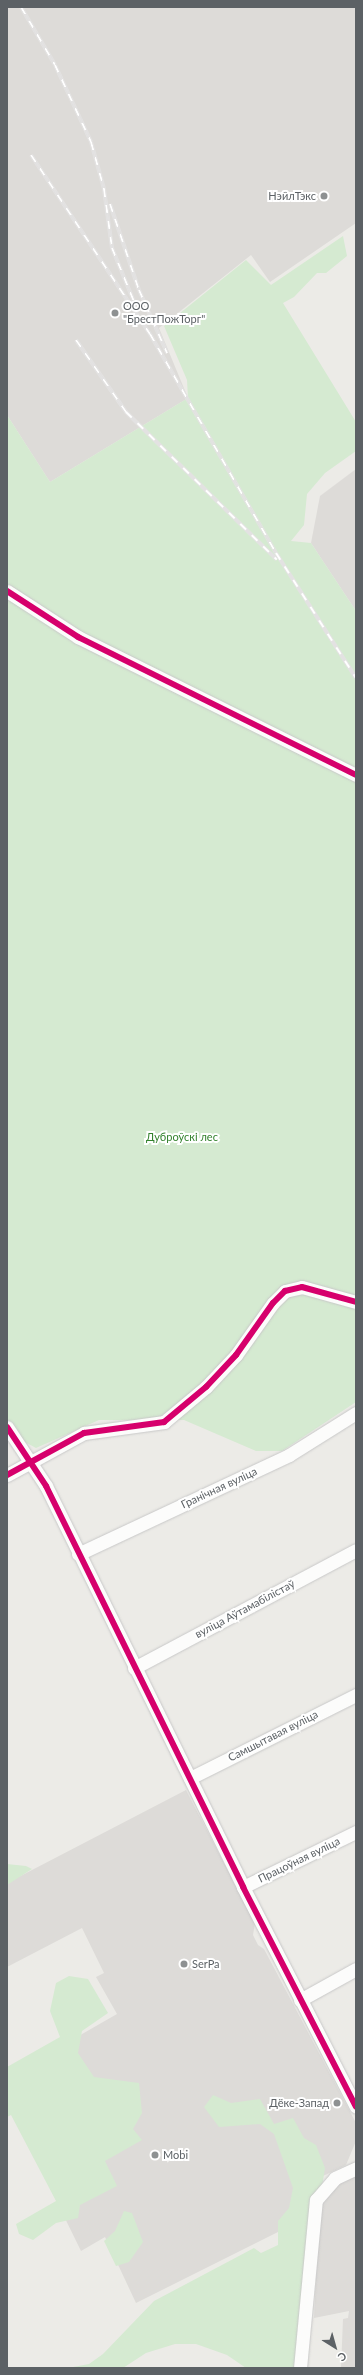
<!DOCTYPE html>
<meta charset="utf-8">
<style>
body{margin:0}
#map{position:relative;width:363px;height:2375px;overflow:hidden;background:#ecebe7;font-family:Lato,sans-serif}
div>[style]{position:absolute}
.industrial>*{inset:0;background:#dddbd8}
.green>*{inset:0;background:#d5ead1}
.roads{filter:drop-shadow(0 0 1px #c8c8c8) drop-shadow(0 0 1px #c8c8c8)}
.minor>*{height:13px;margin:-6.5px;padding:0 6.5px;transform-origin:6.5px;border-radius:6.5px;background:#fcfcfb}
.rail>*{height:4px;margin-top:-2px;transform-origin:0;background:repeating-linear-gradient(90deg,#fff 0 8px,#e3e2e2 0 16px);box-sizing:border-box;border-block:1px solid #e3e2e2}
.cycleway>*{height:6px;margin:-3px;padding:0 3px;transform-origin:3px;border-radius:3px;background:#d6006c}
.dots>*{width:11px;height:11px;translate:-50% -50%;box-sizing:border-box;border:2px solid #fff;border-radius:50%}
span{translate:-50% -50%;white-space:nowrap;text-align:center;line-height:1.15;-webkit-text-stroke:4px #fff;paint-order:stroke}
.poi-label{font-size:11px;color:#5c6165}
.right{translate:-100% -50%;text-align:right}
.left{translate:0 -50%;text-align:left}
.park-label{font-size:11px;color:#33822e}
.street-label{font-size:11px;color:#5c6165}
.frame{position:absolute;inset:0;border:8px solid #5c6165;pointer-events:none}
.north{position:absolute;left:315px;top:2327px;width:40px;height:40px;-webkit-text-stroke:3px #fff;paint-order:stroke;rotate:143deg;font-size:11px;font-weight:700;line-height:16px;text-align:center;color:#5c6165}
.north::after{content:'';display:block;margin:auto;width:14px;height:18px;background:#5c6165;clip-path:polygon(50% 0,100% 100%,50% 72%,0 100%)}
</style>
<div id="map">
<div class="industrial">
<div style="clip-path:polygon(7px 7px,356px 7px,356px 223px,270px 282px,251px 255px,159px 328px,188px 398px,50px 482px,7px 415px)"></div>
<div style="clip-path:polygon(356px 469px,356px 611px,311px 543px,320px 496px)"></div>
<div style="clip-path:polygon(186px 1790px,255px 1923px,253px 1935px,258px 1945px,264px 1949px,356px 2123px,356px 2141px,346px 2165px,300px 2187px,294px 2224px,136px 2303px,105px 2237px,81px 2251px,7px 2100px,7px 2077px,117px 2014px,96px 1977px,104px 1973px,82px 1928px,7px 1967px,7px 1883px)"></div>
<div style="clip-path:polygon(356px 2173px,356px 2368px,341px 2368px,343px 2319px,348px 2318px,349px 2311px,314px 2318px,320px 2200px,339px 2181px)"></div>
</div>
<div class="green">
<div style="clip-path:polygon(343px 236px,347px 256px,326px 273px,317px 273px,294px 297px,283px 303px,356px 422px,356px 451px,325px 473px,307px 494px,304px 525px,291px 541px,311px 543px,356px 611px,356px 1402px,282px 1451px,256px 1451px,184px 1420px,99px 1420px,36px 1448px,23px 1441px,7px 1421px,7px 415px,50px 482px,188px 398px,187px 380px,164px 326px,246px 260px,271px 285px)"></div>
<div style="clip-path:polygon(7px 1864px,26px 1866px,32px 1869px,7px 1885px)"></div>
<div style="clip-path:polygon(69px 1976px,88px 1979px,108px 2013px,82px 2031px,78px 2053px,94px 2077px,139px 2083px,142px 2113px,133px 2129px,142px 2140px,105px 2161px,117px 2186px,80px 2205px,78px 2218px,56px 2223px,33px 2240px,19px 2234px,16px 2224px,56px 2201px,11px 2115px,7px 2117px,7px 2067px,60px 2037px,50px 2011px,56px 1983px)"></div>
<div style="clip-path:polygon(213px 2095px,231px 2103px,260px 2099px,274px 2124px,293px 2118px,304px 2138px,316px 2145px,325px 2168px,294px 2368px,246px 2368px,227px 2355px,196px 2344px,175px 2344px,146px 2353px,123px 2368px,68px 2368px,89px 2364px,103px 2354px,154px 2301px,254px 2248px,261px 2253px,278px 2245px,278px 2221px,289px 2208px,293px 2188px,274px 2134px,260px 2124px,219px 2127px,204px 2107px)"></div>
<div style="clip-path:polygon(124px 2211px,132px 2213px,143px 2242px,129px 2262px,116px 2266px,104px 2241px,115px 2231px)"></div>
</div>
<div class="roads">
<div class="minor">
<div style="left:7px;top:591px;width:85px;rotate:32.9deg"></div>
<div style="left:78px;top:637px;width:310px;rotate:26.4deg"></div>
<div style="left:7px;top:1427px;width:71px;rotate:56.5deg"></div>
<div style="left:46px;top:1486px;width:447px;rotate:63.8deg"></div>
<div style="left:243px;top:1887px;width:247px;rotate:62.8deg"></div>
<div style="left:7px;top:1475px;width:88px;rotate:-28.6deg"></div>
<div style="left:84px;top:1433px;width:81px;rotate:-7.8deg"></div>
<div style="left:164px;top:1422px;width:55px;rotate:-39.8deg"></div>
<div style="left:206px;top:1387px;width:44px;rotate:-46.8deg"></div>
<div style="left:236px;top:1355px;width:64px;rotate:-54.6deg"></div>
<div style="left:273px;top:1303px;width:17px;rotate:-45deg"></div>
<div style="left:285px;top:1291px;width:17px;rotate:-13deg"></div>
<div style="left:302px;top:1287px;width:56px;rotate:15.5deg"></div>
<div style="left:78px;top:1554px;width:233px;rotate:-25.1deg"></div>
<div style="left:289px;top:1455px;width:79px;rotate:-32.1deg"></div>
<div style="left:134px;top:1668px;width:251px;rotate:-28deg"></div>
<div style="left:190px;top:1778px;width:186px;rotate:-26.6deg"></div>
<div style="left:243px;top:1887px;width:126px;rotate:-26deg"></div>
<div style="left:300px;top:2000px;width:64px;rotate:-29deg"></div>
<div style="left:300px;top:2368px;width:169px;rotate:-84.6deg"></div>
<div style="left:316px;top:2200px;width:29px;rotate:-49deg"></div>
<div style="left:335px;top:2178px;width:23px;rotate:-25deg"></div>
</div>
</div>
<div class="rail">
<div style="left:21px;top:7px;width:67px;rotate:59.6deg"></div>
<div style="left:55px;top:65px;width:85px;rotate:64.9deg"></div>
<div style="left:91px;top:142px;width:49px;rotate:74.5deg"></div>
<div style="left:104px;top:189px;width:60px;rotate:82.3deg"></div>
<div style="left:112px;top:248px;width:61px;rotate:67.7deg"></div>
<div style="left:31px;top:155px;width:215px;rotate:56.4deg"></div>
<div style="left:150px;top:334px;width:253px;rotate:60.1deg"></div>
<div style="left:276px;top:553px;width:148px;rotate:57.4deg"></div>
<div style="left:110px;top:204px;width:91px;rotate:71.4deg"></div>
<div style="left:139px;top:290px;width:69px;rotate:66deg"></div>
<div style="left:76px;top:340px;width:88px;rotate:55.2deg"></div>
<div style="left:126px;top:412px;width:211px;rotate:44.4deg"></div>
</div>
<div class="cycleway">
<div style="left:7px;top:591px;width:85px;rotate:32.9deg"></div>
<div style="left:78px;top:637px;width:310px;rotate:26.4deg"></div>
<div style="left:7px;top:1427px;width:71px;rotate:56.5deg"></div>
<div style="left:46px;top:1486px;width:447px;rotate:63.8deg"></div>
<div style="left:243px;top:1887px;width:247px;rotate:62.8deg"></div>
<div style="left:7px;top:1475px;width:88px;rotate:-28.6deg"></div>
<div style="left:84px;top:1433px;width:81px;rotate:-7.8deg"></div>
<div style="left:164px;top:1422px;width:55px;rotate:-39.8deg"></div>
<div style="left:206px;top:1387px;width:44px;rotate:-46.8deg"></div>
<div style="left:236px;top:1355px;width:64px;rotate:-54.6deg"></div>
<div style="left:273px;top:1303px;width:17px;rotate:-45deg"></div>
<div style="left:285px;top:1291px;width:17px;rotate:-13deg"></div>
<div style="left:302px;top:1287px;width:56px;rotate:15.5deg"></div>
</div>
<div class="dots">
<div style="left:324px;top:196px;background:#8e9192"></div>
<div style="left:115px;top:313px;background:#8e9192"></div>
<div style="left:184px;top:1964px;background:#8e9192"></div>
<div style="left:337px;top:2103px;background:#8e9192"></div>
<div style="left:155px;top:2155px;background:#8e9192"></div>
</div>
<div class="poi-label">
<span class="right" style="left:316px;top:196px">НэйлТэкс</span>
<span class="left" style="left:123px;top:313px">ООО<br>"БрестПожТорг"</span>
<span class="left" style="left:192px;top:1964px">SerPa</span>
<span class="right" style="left:329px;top:2103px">Дёке-Запад</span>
<span class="left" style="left:163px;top:2155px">Mobi</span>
</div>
<div class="park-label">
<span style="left:182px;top:1137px">Дуброўскі лес</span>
</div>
<div class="street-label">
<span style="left:219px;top:1488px;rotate:-25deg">Гранічная вуліца</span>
<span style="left:245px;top:1609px;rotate:-28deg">вуліца Аўтамабілістаў</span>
<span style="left:273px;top:1736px;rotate:-27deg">Самшытавая вуліца</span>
<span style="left:299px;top:1860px;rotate:-26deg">Працоўная вуліца</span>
</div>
<div class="frame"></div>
<div class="north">С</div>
</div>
